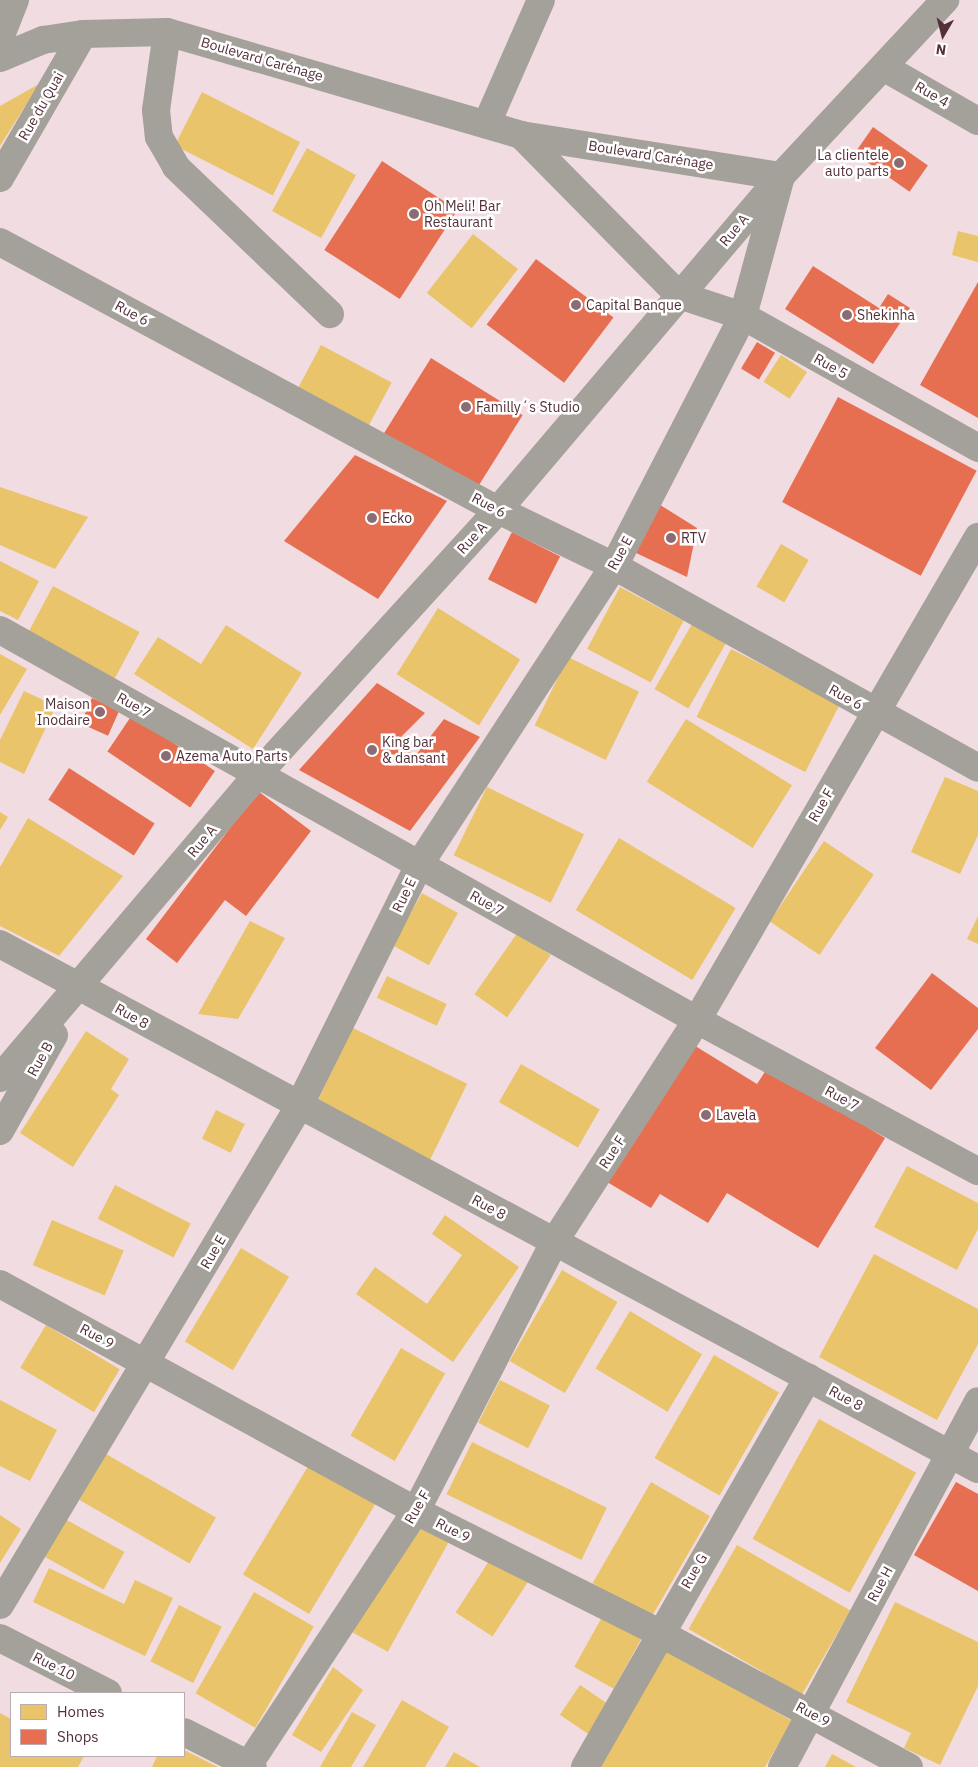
<!DOCTYPE html>
<meta charset="utf-8">
<style>
body{margin:0}
#map{position:relative;width:978px;height:1767px;overflow:hidden;background:#f1dce1;font-family:"IBM Plex Sans",sans-serif}
div>[style]{position:absolute}
.homes>*{inset:0;background:#e9c46a;transform-origin:0 0}
.shops>*{inset:0;background:#e76f51;transform-origin:0 0}
.minor>*{height:28px;margin:-14px;padding:0 14px;transform-origin:14px;border-radius:14px;background:#a4a19b}
.dots>*{width:14px;height:14px;translate:-50% -50%;box-sizing:border-box;border:2px solid #fff;border-radius:50%}
span{translate:-50% -50%;white-space:nowrap;text-align:center;line-height:1.15;-webkit-text-stroke:5px #fff;paint-order:stroke}
.street-label{font-size:14px;color:#532f39}
.poi-label{font-size:14px;color:#532f39}
.right{translate:-100% -50%;text-align:right}
.left{translate:0 -50%;text-align:left}
.legend{position:absolute;left:10px;top:1692px;width:175px;height:65px;box-sizing:border-box;background:#fff;border:1px solid #baacb0;margin:0;padding:6px 9px;list-style:none;font-size:15px;color:#532f39}
.legend li{display:flex;align-items:center;gap:10px;height:25px}
.legend b{width:25px;border:1px solid #baacb0}
.north{position:absolute;left:918px;top:10px;width:50px;height:50px;-webkit-text-stroke:4px #fff;paint-order:stroke;rotate:188deg;font-size:14px;font-weight:700;line-height:20px;text-align:center;color:#532f39}
.north::after{content:'';display:block;margin:auto;width:18px;height:22px;background:#532f39;clip-path:polygon(50% 0,100% 100%,50% 72%,0 100%)}
</style>
<div id="map">
<div class="homes">
<div style="clip-path:polygon(39px 84px,0 146px,0 106px)"></div>
<div style="left:202px;top:92px;width:110px;height:60px;rotate:27deg"></div>
<div style="left:307px;top:148px;width:56px;height:72px;rotate:29deg"></div>
<div style="clip-path:polygon(958px 231px,978px 236px,978px 262px,952px 255px)"></div>
<div style="left:473px;top:234px;width:57px;height:75px;rotate:38deg"></div>
<div style="left:321px;top:345px;width:80px;height:53px;rotate:28deg"></div>
<div style="left:781px;top:355px;width:31px;height:32px;rotate:33deg"></div>
<div style="clip-path:polygon(0 487px,88px 517px,55px 569px,0 545px)"></div>
<div style="left:781px;top:544px;width:32px;height:49px;rotate:30deg"></div>
<div style="clip-path:polygon(0 561px,39px 581px,18px 620px,0 611px)"></div>
<div style="left:53px;top:586px;width:98px;height:55px;rotate:28deg"></div>
<div style="left:620px;top:587px;width:72px;height:70px;rotate:28deg"></div>
<div style="left:438px;top:608px;width:97px;height:78px;rotate:32deg"></div>
<div style="left:692px;top:624px;width:39px;height:75px;rotate:30deg"></div>
<div style="clip-path:polygon(226px 625px,302px 673px,253px 749px,134px 674px,158px 637px,201px 664px)"></div>
<div style="left:731px;top:649px;width:122px;height:76px;rotate:27deg"></div>
<div style="clip-path:polygon(0 654px,27px 669px,0 715px)"></div>
<div style="left:568px;top:657px;width:79px;height:76px;rotate:26deg"></div>
<div style="clip-path:polygon(24px 691px,56px 706px,24px 774px,0 762px,0 740px)"></div>
<div style="left:686px;top:719px;width:125px;height:74px;rotate:32deg"></div>
<div style="clip-path:polygon(945px 777px,978px 791px,978px 835px,960px 874px,911px 852px)"></div>
<div style="left:487px;top:787px;width:108px;height:76px;rotate:26deg"></div>
<div style="clip-path:polygon(0 812px,8px 817px,0 830px)"></div>
<div style="clip-path:polygon(28px 818px,123px 876px,59px 956px,0 926px,0 867px)"></div>
<div style="left:619px;top:838px;width:136px;height:84px;rotate:31deg"></div>
<div style="left:824px;top:841px;width:60px;height:97px;rotate:34deg"></div>
<div style="left:422px;top:893px;width:41px;height:60px;rotate:29deg"></div>
<div style="clip-path:polygon(978px 916px,978px 944px,967px 939px)"></div>
<div style="clip-path:polygon(250px 921px,285px 938px,238px 1019px,198px 1014px)"></div>
<div style="left:518px;top:932px;width:40px;height:76px;rotate:35deg"></div>
<div style="left:387px;top:976px;width:66px;height:24px;rotate:25deg"></div>
<div style="left:353px;top:1028px;width:127px;height:84px;rotate:26deg"></div>
<div style="clip-path:polygon(86px 1031px,129px 1059px,111px 1089px,119px 1095px,73px 1167px,20px 1133px)"></div>
<div style="left:521px;top:1064px;width:91px;height:44px;rotate:30deg"></div>
<div style="left:216px;top:1110px;width:32px;height:32px;rotate:26deg"></div>
<div style="clip-path:polygon(907px 1166px,978px 1203px,978px 1229px,957px 1270px,874px 1227px)"></div>
<div style="left:115px;top:1185px;width:85px;height:38px;rotate:27deg"></div>
<div style="clip-path:polygon(445px 1215px,519px 1267px,453px 1362px,356px 1294px,375px 1267px,427px 1304px,462px 1255px,432px 1234px)"></div>
<div style="left:52px;top:1220px;width:78px;height:49px;rotate:23deg"></div>
<div style="left:241px;top:1248px;width:56px;height:109px;rotate:31deg"></div>
<div style="clip-path:polygon(874px 1254px,978px 1309px,978px 1344px,937px 1420px,819px 1357px)"></div>
<div style="left:562px;top:1270px;width:64px;height:105px;rotate:30deg"></div>
<div style="left:630px;top:1311px;width:84px;height:67px;rotate:31deg"></div>
<div style="left:46px;top:1325px;width:86px;height:50px;rotate:31deg"></div>
<div style="left:401px;top:1348px;width:51px;height:101px;rotate:30deg"></div>
<div style="left:714px;top:1355px;width:75px;height:119px;rotate:30deg"></div>
<div style="left:500px;top:1380px;width:56px;height:48px;rotate:27deg"></div>
<div style="clip-path:polygon(0 1400px,57px 1430px,30px 1481px,0 1466px)"></div>
<div style="left:819px;top:1419px;width:111px;height:137px;rotate:29deg"></div>
<div style="left:472px;top:1442px;width:150px;height:58px;rotate:26deg"></div>
<div style="left:106px;top:1454px;width:127px;height:53px;rotate:30deg"></div>
<div style="left:310px;top:1463px;width:77px;height:130px;rotate:31deg"></div>
<div style="left:651px;top:1482px;width:68px;height:117px;rotate:30deg"></div>
<div style="clip-path:polygon(0 1515px,21px 1529px,0 1563px)"></div>
<div style="left:65px;top:1519px;width:68px;height:43px;rotate:29deg"></div>
<div style="left:414px;top:1520px;width:41px;height:128px;rotate:29deg"></div>
<div style="left:737px;top:1545px;width:131px;height:97px;rotate:30deg"></div>
<div style="left:491px;top:1558px;width:44px;height:65px;rotate:33deg"></div>
<div style="clip-path:polygon(49px 1568px,124px 1604px,135px 1580px,173px 1598px,145px 1656px,33px 1602px)"></div>
<div style="left:254px;top:1592px;width:69px;height:117px;rotate:30deg"></div>
<div style="clip-path:polygon(895px 1602px,978px 1642px,978px 1686px,940px 1765px,904px 1748px,911px 1733px,846px 1702px)"></div>
<div style="left:179px;top:1605px;width:48px;height:63px;rotate:27deg"></div>
<div style="left:602px;top:1617px;width:45px;height:57px;rotate:29deg"></div>
<div style="clip-path:polygon(664px 1647px,792px 1721px,765px 1767px,594px 1767px)"></div>
<div style="clip-path:polygon(333px 1667px,363px 1690px,321px 1752px,292px 1735px)"></div>
<div style="left:580px;top:1685px;width:36px;height:36px;rotate:34deg"></div>
<div style="clip-path:polygon(402px 1700px,449px 1727px,425px 1767px,363px 1767px)"></div>
<div style="clip-path:polygon(352px 1712px,376px 1725px,351px 1767px,320px 1767px)"></div>
<div style="clip-path:polygon(0 1713px,11px 1719px,11px 1756px,84px 1756px,78px 1767px,0 1767px)"></div>
<div style="clip-path:polygon(184px 1750px,218px 1767px,152px 1767px,157px 1756px,184px 1756px)"></div>
<div style="clip-path:polygon(454px 1752px,480px 1767px,445px 1767px)"></div>
<div style="clip-path:polygon(832px 1754px,856px 1767px,825px 1767px)"></div>
</div>
<div class="shops">
<div style="left:873px;top:127px;width:67px;height:32px;rotate:35deg"></div>
<div style="left:382px;top:161px;width:90px;height:106px;rotate:33deg"></div>
<div style="left:536px;top:259px;width:97px;height:82px;rotate:37deg"></div>
<div style="clip-path:polygon(813px 266px,879px 308px,888px 294px,910px 308px,873px 364px,785px 309px)"></div>
<div style="clip-path:polygon(978px 282px,978px 418px,920px 385px)"></div>
<div style="left:757px;top:342px;width:21px;height:31px;rotate:31deg"></div>
<div style="left:431px;top:358px;width:108px;height:89px;rotate:32deg"></div>
<div style="left:838px;top:397px;width:157px;height:119px;rotate:28deg"></div>
<div style="clip-path:polygon(355px 455px,447px 501px,378px 599px,284px 541px)"></div>
<div style="clip-path:polygon(657px 503px,697px 528px,687px 577px,634px 552px)"></div>
<div style="left:512px;top:532px;width:54px;height:53px;rotate:27deg"></div>
<div style="clip-path:polygon(377px 683px,425px 713px,394px 744px,416px 755px,444px 719px,480px 737px,410px 831px,299px 770px)"></div>
<div style="left:92px;top:698px;width:30px;height:28px;rotate:24deg"></div>
<div style="left:132px;top:715px;width:100px;height:44px;rotate:34deg"></div>
<div style="left:69px;top:768px;width:102px;height:38px;rotate:33deg"></div>
<div style="clip-path:polygon(258px 791px,311px 831px,246px 916px,225px 900px,177px 963px,146px 939px)"></div>
<div style="clip-path:polygon(932px 973px,978px 1008px,978px 1029px,931px 1090px,875px 1048px)"></div>
<div style="clip-path:polygon(692px 1044px,757px 1084px,768px 1067px,885px 1138px,818px 1248px,727px 1193px,708px 1223px,660px 1194px,651px 1208px,607px 1182px)"></div>
<div style="clip-path:polygon(956px 1482px,978px 1494px,978px 1591px,914px 1555px)"></div>
</div>
<div class="minor">
<div style="left:167px;top:32px;width:79px;rotate:98deg"></div>
<div style="left:156px;top:110px;width:27px;rotate:84deg"></div>
<div style="left:159px;top:137px;width:34px;rotate:60deg"></div>
<div style="left:176px;top:167px;width:213px;rotate:43.7deg"></div>
<div style="left:0;top:38px;width:41px;rotate:-68.5deg"></div>
<div style="left:0;top:58px;width:47px;rotate:-22.7deg"></div>
<div style="left:43px;top:40px;width:40px;rotate:-8.5deg"></div>
<div style="left:83px;top:34px;width:84px;rotate:-1.4deg"></div>
<div style="left:167px;top:32px;width:369px;rotate:16.2deg"></div>
<div style="left:521px;top:135px;width:263px;rotate:9deg"></div>
<div style="left:885px;top:68px;width:107px;rotate:29.7deg"></div>
<div style="left:487px;top:123px;width:134px;rotate:-66.3deg"></div>
<div style="left:521px;top:135px;width:225px;rotate:45.4deg"></div>
<div style="left:679px;top:295px;width:67px;rotate:18.2deg"></div>
<div style="left:743px;top:316px;width:270px;rotate:29.3deg"></div>
<div style="left:0;top:178px;width:166px;rotate:-60deg"></div>
<div style="left:0;top:242px;width:566px;rotate:28.29deg"></div>
<div style="left:498px;top:510px;width:129px;rotate:25.8deg"></div>
<div style="left:614px;top:566px;width:416px;rotate:29deg"></div>
<div style="left:0;top:630px;width:799px;rotate:29.23deg"></div>
<div style="left:697px;top:1020px;width:319px;rotate:28.3deg"></div>
<div style="left:0;top:944px;width:1110px;rotate:28.23deg"></div>
<div style="left:0;top:1078px;width:397px;rotate:-49.7deg"></div>
<div style="left:257px;top:775px;width:358px;rotate:-47.7deg"></div>
<div style="left:498px;top:510px;width:438px;rotate:-49.7deg"></div>
<div style="left:781px;top:176px;width:241px;rotate:-47deg"></div>
<div style="left:0;top:1131px;width:110px;rotate:-60.6deg"></div>
<div style="left:0;top:1284px;width:474px;rotate:28.6deg"></div>
<div style="left:416px;top:1511px;width:271px;rotate:26.6deg"></div>
<div style="left:658px;top:1632px;width:285px;rotate:28.3deg"></div>
<div style="left:0;top:1605px;width:579px;rotate:-59.05deg"></div>
<div style="left:298px;top:1108px;width:271px;rotate:-63.5deg"></div>
<div style="left:419px;top:865px;width:357px;rotate:-56.9deg"></div>
<div style="left:614px;top:566px;width:281px;rotate:-62.7deg"></div>
<div style="left:743px;top:316px;width:145px;rotate:-74.8deg"></div>
<div style="left:0;top:1638px;width:121px;rotate:27deg"></div>
<div style="left:184px;top:1732px;width:77px;rotate:26.9deg"></div>
<div style="left:247px;top:1767px;width:307px;rotate:-56.6deg"></div>
<div style="left:416px;top:1511px;width:302px;rotate:-62.8deg"></div>
<div style="left:554px;top:1242px;width:264px;rotate:-57.2deg"></div>
<div style="left:697px;top:1020px;width:559px;rotate:-59.81deg"></div>
<div style="left:585px;top:1767px;width:449px;rotate:-60.2deg"></div>
<div style="left:782px;top:1767px;width:415px;rotate:-61.8deg"></div>
</div>
<div class="dots">
<div style="left:899px;top:163px;background:#8a6c74"></div>
<div style="left:414px;top:214px;background:#8a6c74"></div>
<div style="left:576px;top:305px;background:#8a6c74"></div>
<div style="left:847px;top:315px;background:#8a6c74"></div>
<div style="left:466px;top:407px;background:#8a6c74"></div>
<div style="left:372px;top:518px;background:#8a6c74"></div>
<div style="left:671px;top:538px;background:#8a6c74"></div>
<div style="left:100px;top:712px;background:#8a6c74"></div>
<div style="left:372px;top:750px;background:#8a6c74"></div>
<div style="left:166px;top:756px;background:#8a6c74"></div>
<div style="left:706px;top:1115px;background:#8a6c74"></div>
</div>
<div class="street-label">
<span style="left:262px;top:59px;rotate:16deg">Boulevard Carénage</span>
<span style="left:932px;top:94px;rotate:30deg">Rue 4</span>
<span style="left:41px;top:106px;rotate:-60deg">Rue du Quai</span>
<span style="left:651px;top:155px;rotate:9deg">Boulevard Carénage</span>
<span style="left:734px;top:230px;rotate:-50deg">Rue A</span>
<span style="left:132px;top:313px;rotate:28deg">Rue 6</span>
<span style="left:831px;top:366px;rotate:29deg">Rue 5</span>
<span style="left:489px;top:505px;rotate:28deg">Rue 6</span>
<span style="left:472px;top:538px;rotate:-48deg">Rue A</span>
<span style="left:620px;top:553px;rotate:-61deg">Rue E</span>
<span style="left:846px;top:697px;rotate:29deg">Rue 6</span>
<span style="left:134px;top:705px;rotate:29deg">Rue 7</span>
<span style="left:821px;top:805px;rotate:-60deg">Rue F</span>
<span style="left:202px;top:841px;rotate:-50deg">Rue A</span>
<span style="left:404px;top:895px;rotate:-64deg">Rue E</span>
<span style="left:487px;top:903px;rotate:29deg">Rue 7</span>
<span style="left:132px;top:1016px;rotate:29deg">Rue 8</span>
<span style="left:40px;top:1059px;rotate:-61deg">Rue B</span>
<span style="left:842px;top:1098px;rotate:28deg">Rue 7</span>
<span style="left:612px;top:1152px;rotate:-57deg">Rue F</span>
<span style="left:489px;top:1207px;rotate:28deg">Rue 8</span>
<span style="left:213px;top:1252px;rotate:-60deg">Rue E</span>
<span style="left:97px;top:1336px;rotate:28deg">Rue 9</span>
<span style="left:846px;top:1398px;rotate:28deg">Rue 8</span>
<span style="left:417px;top:1507px;rotate:-60deg">Rue F</span>
<span style="left:453px;top:1530px;rotate:27deg">Rue 9</span>
<span style="left:694px;top:1571px;rotate:-60deg">Rue G</span>
<span style="left:880px;top:1584px;rotate:-62deg">Rue H</span>
<span style="left:54px;top:1666px;rotate:27deg">Rue 10</span>
<span style="left:813px;top:1714px;rotate:28deg">Rue 9</span>
</div>
<div class="poi-label">
<span class="right" style="left:889px;top:163px">La clientele<br>auto parts</span>
<span class="left" style="left:424px;top:214px">Oh Meli! Bar<br>Restaurant</span>
<span class="left" style="left:586px;top:305px">Capital Banque</span>
<span class="left" style="left:857px;top:315px">Shekinha</span>
<span class="left" style="left:476px;top:407px">Familly´s Studio</span>
<span class="left" style="left:382px;top:518px">Ecko</span>
<span class="left" style="left:681px;top:538px">RTV</span>
<span class="right" style="left:90px;top:712px">Maison<br>Inodaire</span>
<span class="left" style="left:382px;top:750px">King bar<br>&amp; dansant</span>
<span class="left" style="left:176px;top:756px">Azema Auto Parts</span>
<span class="left" style="left:716px;top:1115px">Lavela</span>
</div>
<ul class="legend">
<li><b style="height:14px;background:#e9c46a"></b>Homes</li>
<li><b style="height:14px;background:#e76f51"></b>Shops</li>
</ul>
<div class="north">N</div>
</div>
